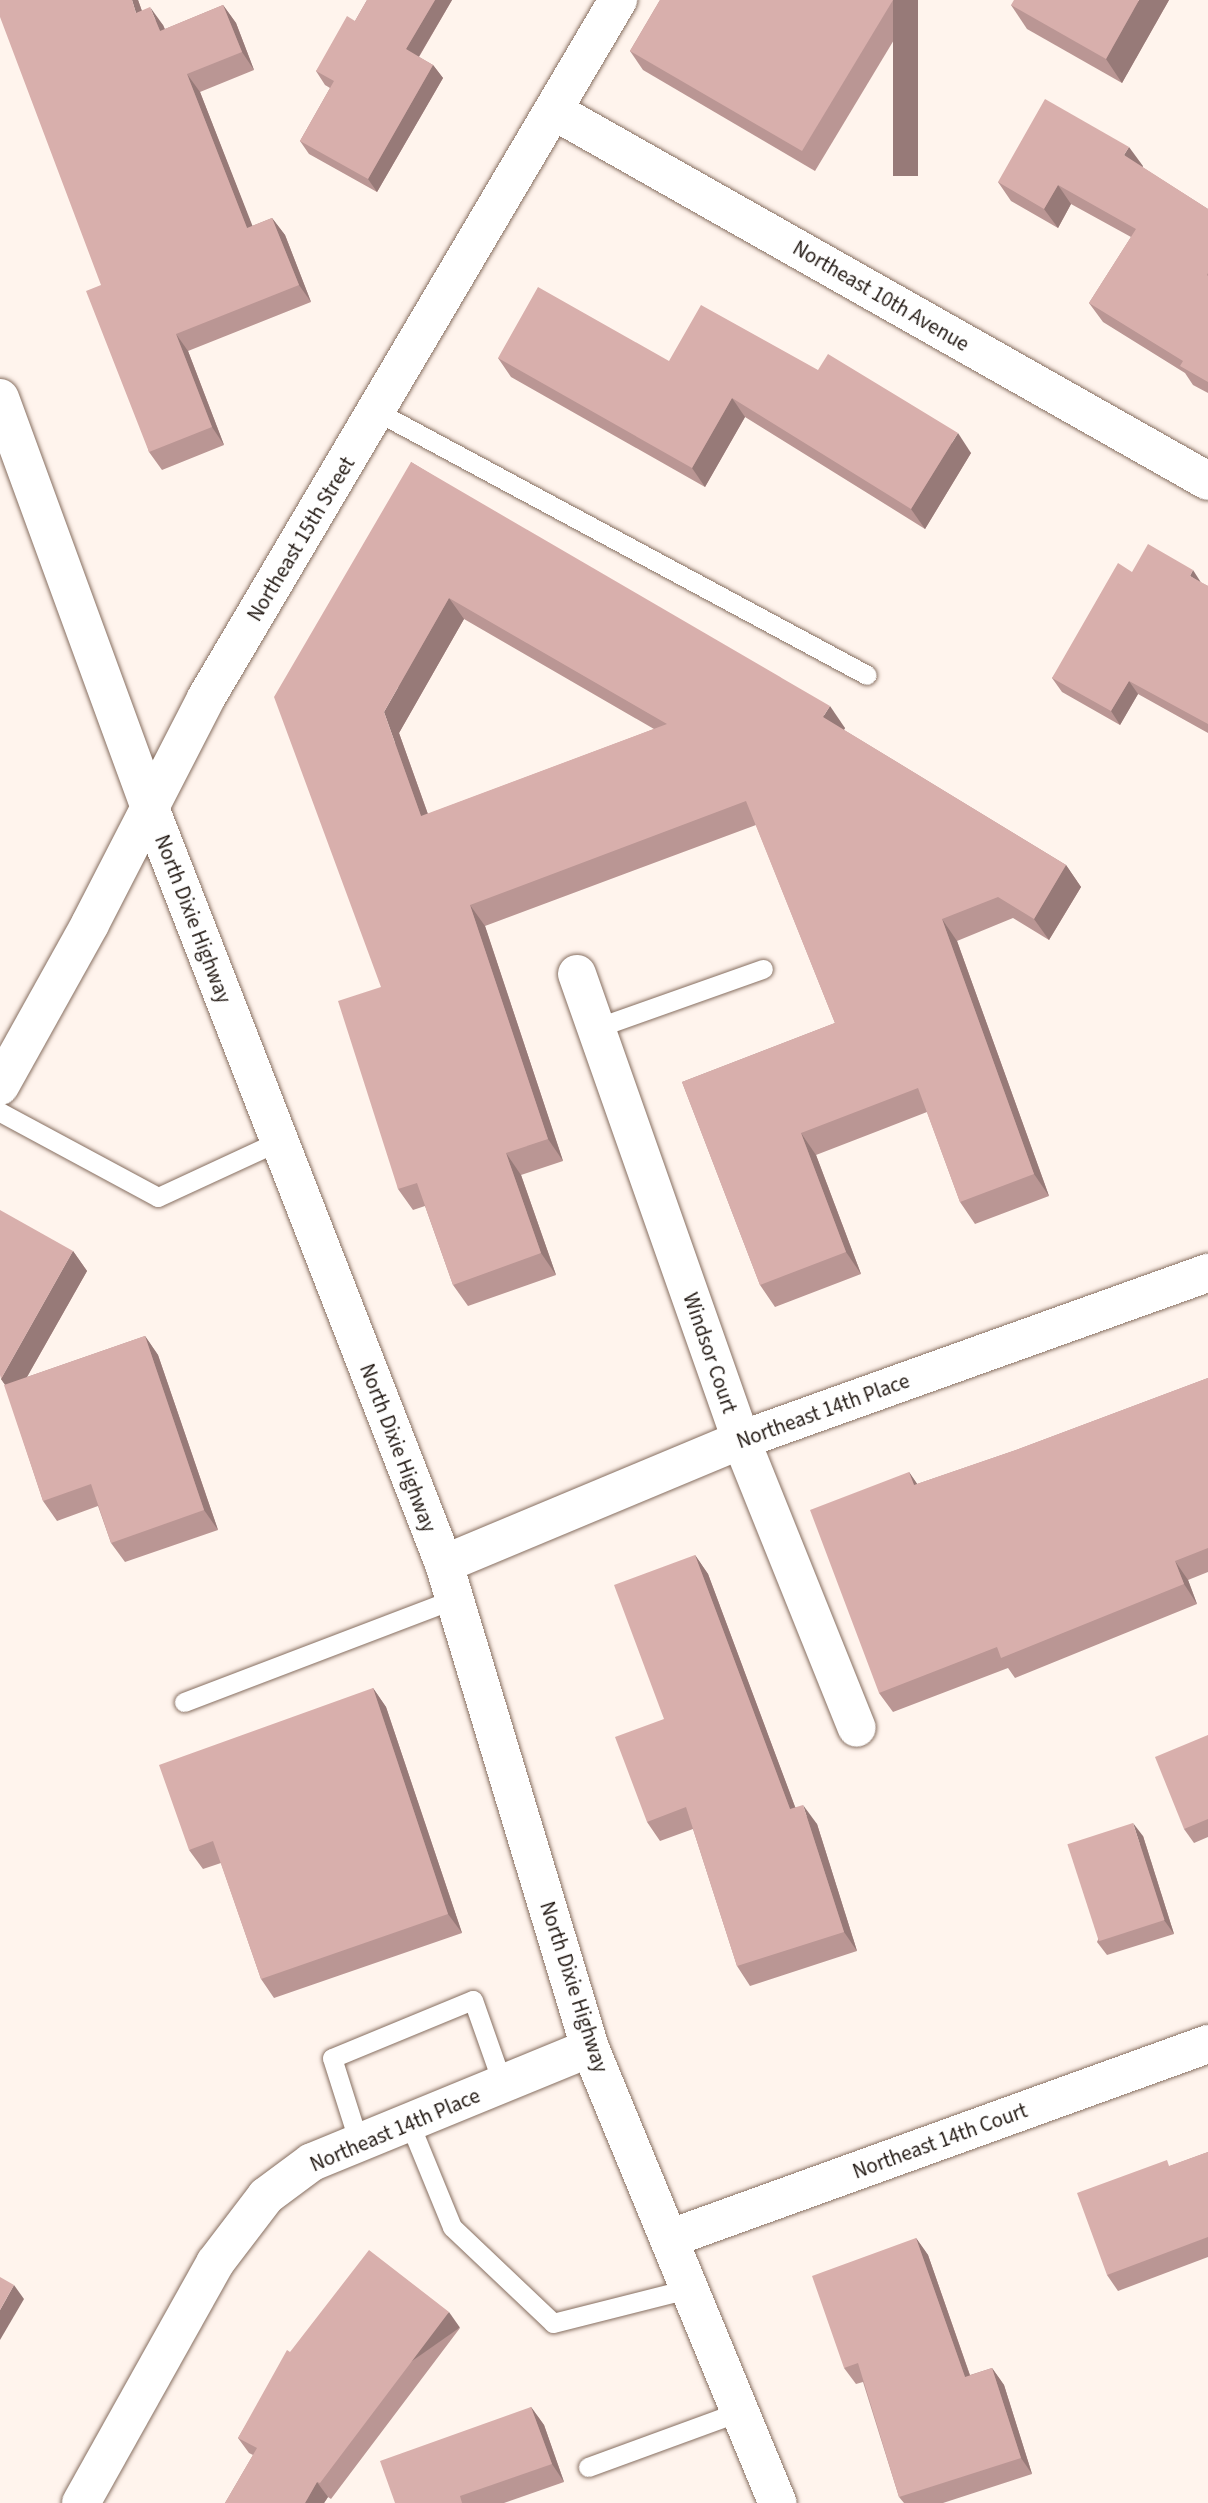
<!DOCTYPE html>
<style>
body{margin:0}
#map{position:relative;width:1208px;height:2503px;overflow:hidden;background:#fff4ed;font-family:"Source Sans 3",sans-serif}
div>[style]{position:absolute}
.roads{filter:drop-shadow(0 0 2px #876f61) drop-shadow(0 0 2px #876f61)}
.lane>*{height:19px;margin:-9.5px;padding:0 9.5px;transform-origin:9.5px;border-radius:9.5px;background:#fff}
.street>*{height:38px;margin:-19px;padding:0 19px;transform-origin:19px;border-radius:19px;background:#fff}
.secondary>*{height:38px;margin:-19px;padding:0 19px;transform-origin:19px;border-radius:19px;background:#fff}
.wall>*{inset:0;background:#ba9694}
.shaded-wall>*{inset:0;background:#977a78;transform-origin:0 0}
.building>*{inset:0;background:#d8afac;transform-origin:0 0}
span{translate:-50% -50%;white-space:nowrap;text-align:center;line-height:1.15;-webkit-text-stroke:5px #fff;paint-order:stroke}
.street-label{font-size:21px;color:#241b15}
</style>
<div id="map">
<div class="roads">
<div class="lane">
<div style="left:376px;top:411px;width:557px;rotate:28.27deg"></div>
<div style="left:596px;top:1028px;width:177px;rotate:-19.5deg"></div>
<div style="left:0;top:1112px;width:179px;rotate:28.3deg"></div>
<div style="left:158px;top:1197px;width:133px;rotate:-24.8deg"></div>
<div style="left:184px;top:1702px;width:289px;rotate:-20.9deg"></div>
<div style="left:409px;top:2122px;width:113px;rotate:67.7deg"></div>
<div style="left:452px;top:2227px;width:139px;rotate:43.5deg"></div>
<div style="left:553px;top:2323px;width:142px;rotate:-14.2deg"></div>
<div style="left:359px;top:2143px;width:89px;rotate:-107.6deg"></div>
<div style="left:332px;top:2058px;width:152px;rotate:-22.4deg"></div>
<div style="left:473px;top:2000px;width:90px;rotate:70.6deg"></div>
<div style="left:588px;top:2467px;width:163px;rotate:-20.1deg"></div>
</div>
<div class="street">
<div style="left:554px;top:111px;width:751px;rotate:29.5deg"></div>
<div style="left:577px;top:974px;width:494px;rotate:70.6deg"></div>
<div style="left:741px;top:1440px;width:310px;rotate:68.1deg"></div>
<div style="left:0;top:1086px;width:185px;rotate:-60.9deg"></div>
<div style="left:90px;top:924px;width:254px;rotate:-62.8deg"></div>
<div style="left:206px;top:698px;width:811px;rotate:-59.45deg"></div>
<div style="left:444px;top:1564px;width:322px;rotate:-22.7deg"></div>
<div style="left:741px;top:1440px;width:496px;rotate:-19.7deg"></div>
<div style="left:671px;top:2238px;width:571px;rotate:-19.86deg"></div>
<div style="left:81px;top:2503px;width:275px;rotate:-60.8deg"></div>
<div style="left:215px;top:2263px;width:84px;rotate:-52.7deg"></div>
<div style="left:266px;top:2196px;width:57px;rotate:-36.5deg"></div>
<div style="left:312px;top:2162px;width:300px;rotate:-22.3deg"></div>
</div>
<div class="secondary">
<div style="left:0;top:398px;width:437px;rotate:69.9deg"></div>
<div style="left:150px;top:808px;width:811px;rotate:68.75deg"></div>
<div style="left:444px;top:1564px;width:506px;rotate:73.21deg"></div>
<div style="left:590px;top:2048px;width:492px;rotate:67.6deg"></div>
</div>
</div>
<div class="wall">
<div style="clip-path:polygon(138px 0,142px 11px,163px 25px,165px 29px,223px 5px,236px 23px,254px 70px,200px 92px,252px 226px,272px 218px,285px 235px,311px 302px,188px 351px,224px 445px,162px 470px,149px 452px,101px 285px)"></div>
<div style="clip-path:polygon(367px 0,452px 0,419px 57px,433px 65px,443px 78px,377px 192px,309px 154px,300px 141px,330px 88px,325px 85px,316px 71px,355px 21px)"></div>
<div style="clip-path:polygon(660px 0,918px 0,815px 171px,643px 70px,630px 51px)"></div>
<div style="clip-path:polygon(1169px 0,1122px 83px,1027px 29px,1011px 5px)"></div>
<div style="clip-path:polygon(1143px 166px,1142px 167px,1208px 209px,1208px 393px,1193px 385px,1185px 373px,1103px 322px,1089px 303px,1131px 237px,1071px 204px,1058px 228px,1011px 201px,998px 182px)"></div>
<div style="clip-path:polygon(498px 358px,669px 361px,818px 370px,971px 453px,925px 529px,745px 417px,705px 487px,511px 377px)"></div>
<div style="clip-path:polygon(evenodd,411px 462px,845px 728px,844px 730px,1066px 865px,1081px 887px,1049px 940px,1013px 918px,957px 941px,1049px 1196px,975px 1224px,960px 1202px,927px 1112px,816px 1155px,861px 1274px,775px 1307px,760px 1285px,682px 1082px,835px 1023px,756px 825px,485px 926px,563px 1161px,521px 1175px,556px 1275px,468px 1306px,453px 1285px,425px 1206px,413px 1210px,398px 1189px,381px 987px,411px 462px,464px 619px,654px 729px,428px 814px,399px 733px,464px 619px)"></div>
<div style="clip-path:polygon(1132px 572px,1200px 582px,1208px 586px,1208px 733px,1138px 694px,1120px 725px,1062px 692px,1052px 678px)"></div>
<div style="clip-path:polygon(73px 1251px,87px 1271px,27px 1377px,145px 1336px,158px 1355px,218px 1530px,125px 1562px,111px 1543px,98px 1506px,57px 1521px,43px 1501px,5px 1385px,1px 1379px)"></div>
<div style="clip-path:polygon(1208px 1378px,1208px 1572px,1188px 1580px,1197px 1604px,1015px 1678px,1008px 1668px,893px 1712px,879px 1693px,909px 1472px,917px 1484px,1016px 1450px)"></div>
<div style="clip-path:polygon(695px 1555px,708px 1574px,795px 1807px,817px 1824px,857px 1951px,750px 1986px,737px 1966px,693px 1829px,660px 1841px,647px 1822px,664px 1719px)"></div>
<div style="clip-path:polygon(373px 1688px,386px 1707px,462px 1933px,274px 1998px,261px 1979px,221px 1863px,203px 1869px,189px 1850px)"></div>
<div style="clip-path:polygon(1208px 1735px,1208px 1837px,1194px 1843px,1184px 1829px)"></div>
<div style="clip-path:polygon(1143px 1836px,1174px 1934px,1107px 1955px,1097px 1942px)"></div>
<div style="clip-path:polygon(1208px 2152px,1208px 2257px,1118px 2291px,1107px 2275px,1170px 2166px)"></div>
<div style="clip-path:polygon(916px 2238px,928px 2255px,970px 2375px,992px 2368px,1004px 2385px,1032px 2474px,943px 2503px,904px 2503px,899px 2497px,863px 2382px,856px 2384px,844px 2368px)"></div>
<div style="clip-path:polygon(460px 2328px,331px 2499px,328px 2497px,324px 2503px,225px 2503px,253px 2455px,249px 2453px,238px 2438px,290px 2352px)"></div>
<div style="clip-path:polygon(531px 2407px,544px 2425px,564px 2482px,504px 2503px,395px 2503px)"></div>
</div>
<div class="shaded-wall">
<div style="clip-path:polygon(132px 0,138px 0,149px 31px,136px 13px)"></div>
<div style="clip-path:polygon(435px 0,452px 0,415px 63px,406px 49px)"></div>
<div style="left:893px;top:0;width:25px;height:176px"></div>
<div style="clip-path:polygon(1139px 0,1169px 0,1122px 83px,1106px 59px)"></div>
<div style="clip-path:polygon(223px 5px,236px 23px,254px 70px,242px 52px)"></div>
<div style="clip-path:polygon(150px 7px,163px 25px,172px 49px,160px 31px)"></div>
<div style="clip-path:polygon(433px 65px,443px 78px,377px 192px,368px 179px)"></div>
<div style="clip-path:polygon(187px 74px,200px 92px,260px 245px,247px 228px)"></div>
<div style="clip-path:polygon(1129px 147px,1143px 166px,1138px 175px,1124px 155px)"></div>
<div style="clip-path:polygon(1058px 185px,1071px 204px,1058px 228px,1044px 209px)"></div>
<div style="clip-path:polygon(272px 218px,285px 235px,311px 302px,299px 285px)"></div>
<div style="clip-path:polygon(176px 334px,188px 351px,224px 445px,212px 427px)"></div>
<div style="clip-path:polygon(732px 398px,745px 417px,705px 487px,692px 468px)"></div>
<div style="clip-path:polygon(958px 433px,971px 453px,925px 529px,911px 509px)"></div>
<div style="clip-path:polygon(1193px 570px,1202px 584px,1190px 576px)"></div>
<div style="clip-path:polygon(449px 598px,464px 619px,399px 733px,436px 837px,421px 816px,384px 712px)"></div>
<div style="clip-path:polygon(1129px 681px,1138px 694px,1120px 725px,1111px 711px)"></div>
<div style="clip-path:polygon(830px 706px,845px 728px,838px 739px,823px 717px)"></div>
<div style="clip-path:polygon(1066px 865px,1081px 887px,1049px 940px,1034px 919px)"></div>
<div style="clip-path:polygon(470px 905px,485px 926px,563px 1161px,548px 1139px)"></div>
<div style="clip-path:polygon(942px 919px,957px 941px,1049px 1196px,1034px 1174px)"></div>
<div style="clip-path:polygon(801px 1133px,816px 1155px,861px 1274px,846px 1252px)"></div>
<div style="clip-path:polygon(506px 1153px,521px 1175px,556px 1275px,541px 1253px)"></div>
<div style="clip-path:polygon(73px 1251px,87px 1271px,15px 1398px,1px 1379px)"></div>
<div style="clip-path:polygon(145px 1336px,158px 1355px,218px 1530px,204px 1510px)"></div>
<div style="clip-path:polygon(909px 1472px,922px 1491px,914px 1485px)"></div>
<div style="clip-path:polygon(695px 1555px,708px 1574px,803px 1828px,790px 1809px)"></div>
<div style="clip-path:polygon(1175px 1561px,1188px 1580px,1197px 1604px,1184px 1584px)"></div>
<div style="clip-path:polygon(373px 1688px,386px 1707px,462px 1933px,448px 1914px)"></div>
<div style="clip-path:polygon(803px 1805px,817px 1824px,857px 1951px,844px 1932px)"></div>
<div style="clip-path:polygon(1133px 1823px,1143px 1836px,1174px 1934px,1164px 1920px)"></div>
<div style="clip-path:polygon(916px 2238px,928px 2255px,976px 2393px,965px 2377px)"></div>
<div style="clip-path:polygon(14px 2285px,24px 2299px,0 2340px,0 2310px)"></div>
<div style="left:449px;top:2312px;width:19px;height:214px;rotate:55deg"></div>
<div style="clip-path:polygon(992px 2368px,1004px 2385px,1032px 2474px,1021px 2458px)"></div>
<div style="clip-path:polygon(531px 2407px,544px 2425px,564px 2482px,552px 2464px)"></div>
<div style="clip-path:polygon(317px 2482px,328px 2497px,324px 2503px,305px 2503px)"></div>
</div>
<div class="building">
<div style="clip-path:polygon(0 0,132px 0,136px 13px,150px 7px,160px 31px,223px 5px,242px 52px,187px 74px,247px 228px,272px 218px,299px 285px,176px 334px,212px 427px,149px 452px,86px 291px,101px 285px,0 17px)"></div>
<div style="clip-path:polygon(367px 0,435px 0,406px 49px,433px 65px,368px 179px,300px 141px,334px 81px,316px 71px,347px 16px,355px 21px)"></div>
<div style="clip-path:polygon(660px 0,893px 0,802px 151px,630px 51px)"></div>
<div style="clip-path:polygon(1014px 0,1139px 0,1106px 59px,1011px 5px)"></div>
<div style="clip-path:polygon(1045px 99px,1129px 147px,1124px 155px,1208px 209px,1208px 273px,1207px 275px,1208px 276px,1208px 382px,1180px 366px,1183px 361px,1089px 303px,1136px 229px,1058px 185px,1044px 209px,998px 182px)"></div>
<div style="clip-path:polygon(538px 287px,669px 361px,701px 305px,818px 370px,828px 354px,958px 433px,911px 509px,732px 398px,692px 468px,498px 358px)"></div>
<div style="clip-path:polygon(evenodd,411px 462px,830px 706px,823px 717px,1066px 865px,1034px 919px,998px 897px,942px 919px,1034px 1174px,960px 1202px,918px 1088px,801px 1133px,846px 1252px,760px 1285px,682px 1082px,835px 1023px,746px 801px,470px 905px,548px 1139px,506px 1153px,541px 1253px,453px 1285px,417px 1183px,398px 1189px,338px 1001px,381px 987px,274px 697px,411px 462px,449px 598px,667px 724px,421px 816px,384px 712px,449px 598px)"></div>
<div style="clip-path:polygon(1148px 544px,1193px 570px,1190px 576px,1208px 586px,1208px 724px,1129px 681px,1111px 711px,1052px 678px,1118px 563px,1132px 572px)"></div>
<div style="clip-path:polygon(0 1210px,73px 1251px,1px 1379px,0 1375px)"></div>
<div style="clip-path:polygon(145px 1336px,204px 1510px,111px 1543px,91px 1484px,43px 1501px,4px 1385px)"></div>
<div style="clip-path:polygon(1208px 1378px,1208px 1548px,1175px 1561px,1184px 1584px,1001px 1658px,997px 1647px,879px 1693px,810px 1510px,909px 1472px,914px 1485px,1016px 1450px)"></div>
<div style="clip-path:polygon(695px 1555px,790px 1809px,803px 1805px,844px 1932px,737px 1966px,686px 1807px,647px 1822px,615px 1737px,664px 1719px,614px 1585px)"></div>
<div style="clip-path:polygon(373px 1688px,448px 1914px,261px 1979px,213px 1841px,189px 1850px,159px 1765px)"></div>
<div style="clip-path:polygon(1208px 1735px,1208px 1819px,1184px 1829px,1155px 1757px)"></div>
<div style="left:1133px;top:1823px;width:102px;height:69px;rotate:72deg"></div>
<div style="clip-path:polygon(1208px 2152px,1208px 2237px,1107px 2275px,1077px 2193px,1167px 2160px,1169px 2166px)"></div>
<div style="clip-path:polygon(916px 2238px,965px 2377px,992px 2368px,1021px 2458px,899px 2497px,858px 2363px,844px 2368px,812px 2276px)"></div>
<div style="clip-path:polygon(369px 2250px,449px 2312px,320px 2483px,317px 2482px,305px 2503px,225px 2503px,257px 2448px,238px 2438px,287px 2350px,290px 2352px)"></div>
<div style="clip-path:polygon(0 2277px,14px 2285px,0 2310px)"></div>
<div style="clip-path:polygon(531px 2407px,552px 2464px,460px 2496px,462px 2503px,395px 2503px,380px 2461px)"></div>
</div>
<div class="street-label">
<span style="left:881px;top:296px;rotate:30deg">Northeast 10th Avenue</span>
<span style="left:301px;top:539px;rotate:-59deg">Northeast 15th Street</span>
<span style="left:193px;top:919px;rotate:69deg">North Dixie Highway</span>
<span style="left:710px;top:1353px;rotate:71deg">Windsor Court</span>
<span style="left:823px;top:1411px;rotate:-20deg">Northeast 14th Place</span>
<span style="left:398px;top:1448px;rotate:69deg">North Dixie Highway</span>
<span style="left:574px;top:1987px;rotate:72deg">North Dixie Highway</span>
<span style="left:395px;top:2130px;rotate:-23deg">Northeast 14th Place</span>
<span style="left:940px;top:2141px;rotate:-20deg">Northeast 14th Court</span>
</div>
</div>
